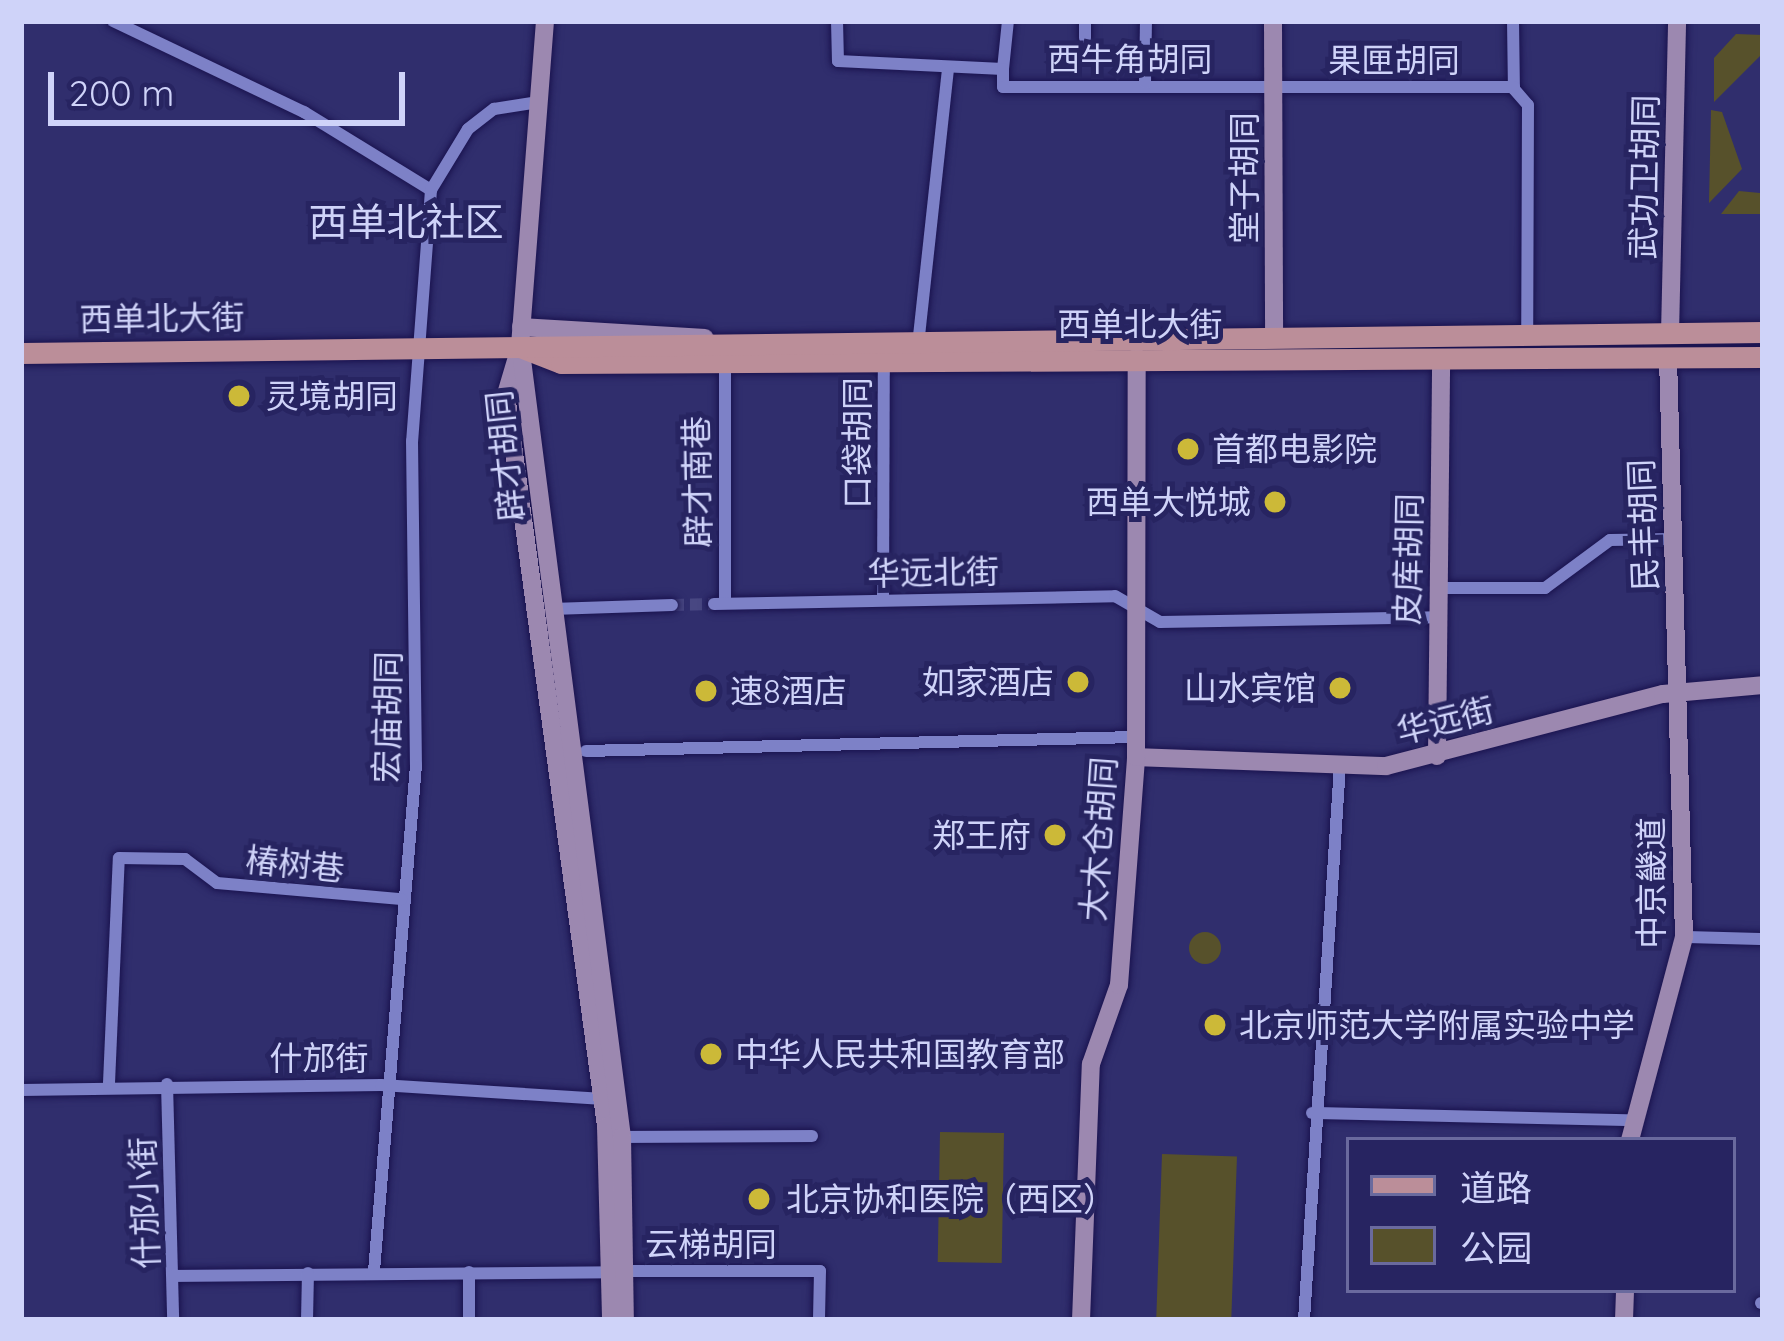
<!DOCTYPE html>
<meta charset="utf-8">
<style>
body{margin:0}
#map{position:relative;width:1784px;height:1341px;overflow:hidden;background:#302e6d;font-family:Quicksand,"Noto Sans SC",sans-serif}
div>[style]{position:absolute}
.green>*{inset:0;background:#57512b;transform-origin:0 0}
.round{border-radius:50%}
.street-tunnel>*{height:12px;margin-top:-6px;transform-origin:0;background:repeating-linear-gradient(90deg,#484782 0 12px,transparent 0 18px)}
.roads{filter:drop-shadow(0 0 3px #1a134f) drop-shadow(0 0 3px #1a134f)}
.street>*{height:12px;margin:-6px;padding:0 6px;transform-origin:6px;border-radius:6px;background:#7d81c7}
.secondary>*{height:18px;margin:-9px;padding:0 9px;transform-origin:9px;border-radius:9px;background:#9c88b0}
.primary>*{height:21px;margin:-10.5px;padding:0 10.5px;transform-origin:10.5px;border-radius:10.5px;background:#bb8e99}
.dots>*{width:33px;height:33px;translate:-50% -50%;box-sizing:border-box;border:6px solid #272461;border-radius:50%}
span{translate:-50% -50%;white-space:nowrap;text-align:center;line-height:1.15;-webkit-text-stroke:10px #272461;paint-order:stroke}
.street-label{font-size:33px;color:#cfd3f9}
.poi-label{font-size:33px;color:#cfd3f9}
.left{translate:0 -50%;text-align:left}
.right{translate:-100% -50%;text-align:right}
.quarter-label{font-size:39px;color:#cfd3f9}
.frame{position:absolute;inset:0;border:24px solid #cfd3f9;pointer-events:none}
.legend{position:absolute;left:1346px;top:1137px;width:390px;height:156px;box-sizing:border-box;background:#272461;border:3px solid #6a6a9e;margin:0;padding:15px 21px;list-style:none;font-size:36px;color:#cfd3f9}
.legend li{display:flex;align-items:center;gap:24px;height:60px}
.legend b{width:60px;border:3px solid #6a6a9e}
.scale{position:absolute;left:48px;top:72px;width:357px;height:54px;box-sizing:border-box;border:6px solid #cfd3f9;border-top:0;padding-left:15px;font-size:36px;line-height:42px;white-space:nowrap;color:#cfd3f9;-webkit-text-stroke:9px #272461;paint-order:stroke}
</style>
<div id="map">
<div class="green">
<div style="clip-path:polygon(1736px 34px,1763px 35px,1763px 53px,1714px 102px,1714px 58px)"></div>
<div style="clip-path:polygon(1711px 110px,1722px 112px,1742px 169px,1709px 203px)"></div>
<div style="clip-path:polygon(1739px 191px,1760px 193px,1760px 214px,1721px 214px)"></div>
<div class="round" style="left:1189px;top:932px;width:32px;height:32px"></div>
<div style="left:940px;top:1132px;width:64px;height:130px;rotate:1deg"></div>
<div style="left:1162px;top:1154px;width:75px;height:166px;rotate:2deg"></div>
</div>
<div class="street-tunnel">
<div style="left:672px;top:605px;width:42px;rotate:-1.4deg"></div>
</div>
<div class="roads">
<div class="street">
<div style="left:113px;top:21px;width:212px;rotate:25.5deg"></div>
<div style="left:304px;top:112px;width:149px;rotate:31.6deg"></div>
<div style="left:431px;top:190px;width:252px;rotate:94.3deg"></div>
<div style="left:412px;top:441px;width:324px;rotate:89.3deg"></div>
<div style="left:416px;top:765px;width:508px;rotate:94.74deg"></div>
<div style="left:837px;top:21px;width:40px;rotate:88.6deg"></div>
<div style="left:838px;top:61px;width:165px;rotate:2.8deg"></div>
<div style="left:1003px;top:69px;width:48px;rotate:-84.1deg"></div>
<div style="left:1513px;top:21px;width:68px;rotate:89.2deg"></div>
<div style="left:1514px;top:89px;width:21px;rotate:49deg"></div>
<div style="left:1528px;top:105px;width:230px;rotate:90.2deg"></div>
<div style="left:1085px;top:38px;width:17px;rotate:-90deg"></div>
<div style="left:1003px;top:69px;width:18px;rotate:90deg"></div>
<div style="left:1003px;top:87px;width:511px"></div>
<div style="left:1145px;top:83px;width:62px;rotate:-89.1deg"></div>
<div style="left:431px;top:190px;width:71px;rotate:-58.8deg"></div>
<div style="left:468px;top:129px;width:33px;rotate:-38deg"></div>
<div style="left:494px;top:109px;width:45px;rotate:-9deg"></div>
<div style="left:919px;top:336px;width:270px;rotate:-83.8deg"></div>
<div style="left:725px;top:360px;width:243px;rotate:90deg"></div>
<div style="left:1437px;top:588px;width:108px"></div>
<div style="left:1545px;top:588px;width:81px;rotate:-36.4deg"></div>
<div style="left:1610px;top:540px;width:63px;rotate:-0.9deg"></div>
<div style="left:883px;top:600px;width:242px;rotate:-89.8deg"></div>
<div style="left:714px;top:604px;width:401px;rotate:-1.1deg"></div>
<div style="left:1115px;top:596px;width:52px;rotate:30deg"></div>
<div style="left:1160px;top:622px;width:278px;rotate:-1deg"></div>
<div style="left:552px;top:609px;width:120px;rotate:-1.9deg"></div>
<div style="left:586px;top:751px;width:548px;rotate:-1.46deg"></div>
<div style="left:1684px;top:937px;width:79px;rotate:1.5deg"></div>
<div style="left:109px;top:1083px;width:225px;rotate:-87.5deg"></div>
<div style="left:119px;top:858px;width:66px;rotate:0.9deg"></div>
<div style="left:185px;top:859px;width:40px;rotate:37deg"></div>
<div style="left:217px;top:883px;width:185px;rotate:5deg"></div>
<div style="left:167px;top:1084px;width:236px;rotate:88.5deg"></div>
<div style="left:21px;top:1090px;width:360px;rotate:-0.8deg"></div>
<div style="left:381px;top:1085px;width:223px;rotate:3.6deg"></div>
<div style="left:1312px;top:1113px;width:319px;rotate:1.3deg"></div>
<div style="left:622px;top:1137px;width:190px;rotate:-0.3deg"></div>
<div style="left:625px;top:1271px;width:195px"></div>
<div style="left:820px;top:1271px;width:49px;rotate:91.2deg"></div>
<div style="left:469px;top:1272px;width:48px;rotate:90deg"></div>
<div style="left:173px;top:1276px;width:437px;rotate:-0.5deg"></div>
<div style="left:1761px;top:1303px;width:2px"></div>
<div style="left:307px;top:1320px;width:47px;rotate:-88.8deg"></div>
<div style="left:1304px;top:1320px;width:556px;rotate:-86.29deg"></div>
</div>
<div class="secondary">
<div style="left:545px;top:21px;width:327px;rotate:94.4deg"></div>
<div style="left:520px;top:347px;width:49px;rotate:106.6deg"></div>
<div style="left:506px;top:394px;width:739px;rotate:82.22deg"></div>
<div style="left:606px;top:1126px;width:194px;rotate:88.5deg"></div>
<div style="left:1273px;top:21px;width:315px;rotate:89.8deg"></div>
<div style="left:521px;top:327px;width:184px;rotate:3.4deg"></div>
<div style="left:1670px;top:334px;width:313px;rotate:-88.7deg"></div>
<div style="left:521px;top:352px;width:791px;rotate:82.67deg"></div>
<div style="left:622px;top:1137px;width:183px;rotate:89.1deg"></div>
<div style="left:1437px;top:756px;width:394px;rotate:-89.4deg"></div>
<div style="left:1136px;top:757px;width:250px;rotate:2.1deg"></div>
<div style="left:1386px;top:766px;width:286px;rotate:-14.6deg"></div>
<div style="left:1663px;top:694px;width:100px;rotate:-5.1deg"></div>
<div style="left:1630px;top:1140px;width:210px;rotate:-75.1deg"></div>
<div style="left:1684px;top:937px;width:580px;rotate:-91.58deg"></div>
<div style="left:1081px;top:1320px;width:256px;rotate:-87.8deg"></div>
<div style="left:1091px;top:1064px;width:84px;rotate:-70.5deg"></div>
<div style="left:1119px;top:985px;width:229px;rotate:-85.7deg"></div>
<div style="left:1136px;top:757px;width:400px;rotate:-89.9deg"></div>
<div style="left:1624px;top:1320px;width:30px;rotate:-88deg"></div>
</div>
<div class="primary">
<div style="left:520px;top:347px;width:44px;rotate:21.3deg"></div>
<div style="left:561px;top:363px;width:1202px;rotate:-0.29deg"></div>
<div style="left:21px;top:353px;width:1742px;rotate:-0.69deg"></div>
</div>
</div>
<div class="dots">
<div style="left:239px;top:396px;background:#ccb938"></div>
<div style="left:1188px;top:449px;background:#ccb938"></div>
<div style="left:1275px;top:502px;background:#ccb938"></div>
<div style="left:1078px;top:682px;background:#ccb938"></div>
<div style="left:1340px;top:688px;background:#ccb938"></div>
<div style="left:706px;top:691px;background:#ccb938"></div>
<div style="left:1055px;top:835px;background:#ccb938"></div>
<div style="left:1215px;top:1025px;background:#ccb938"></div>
<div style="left:711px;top:1054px;background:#ccb938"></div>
<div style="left:759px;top:1199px;background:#ccb938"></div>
</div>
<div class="street-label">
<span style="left:1130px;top:59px">西牛角胡同</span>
<span style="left:1394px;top:60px">果匣胡同</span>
<span style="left:1644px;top:177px;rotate:-89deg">武功卫胡同</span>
<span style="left:1244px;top:178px;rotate:-90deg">堂子胡同</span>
<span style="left:162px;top:318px;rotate:-1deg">西单北大街</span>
<span style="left:1140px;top:324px">西单北大街</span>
<span style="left:857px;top:443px;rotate:-90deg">口袋胡同</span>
<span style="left:505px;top:456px;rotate:-96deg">辟才胡同</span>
<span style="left:697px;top:482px;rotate:-91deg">辟才南巷</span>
<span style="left:1643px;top:525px;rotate:-92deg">民丰胡同</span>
<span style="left:1408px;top:559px;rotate:-89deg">皮库胡同</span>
<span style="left:933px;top:572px;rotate:-1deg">华远北街</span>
<span style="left:387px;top:717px;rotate:-89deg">宏庙胡同</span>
<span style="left:1445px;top:720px;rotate:-14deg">华远街</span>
<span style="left:1098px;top:839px;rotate:-86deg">大木仓胡同</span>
<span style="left:295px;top:864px;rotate:6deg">椿树巷</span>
<span style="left:1651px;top:883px;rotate:-90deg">中京畿道</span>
<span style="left:319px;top:1058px">什邡街</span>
<span style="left:144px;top:1203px;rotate:-92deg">什邡小街</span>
<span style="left:711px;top:1244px">云梯胡同</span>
</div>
<div class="poi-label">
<span class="left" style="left:266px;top:396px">灵境胡同</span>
<span class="left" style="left:1212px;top:449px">首都电影院</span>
<span class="right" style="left:1251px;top:502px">西单大悦城</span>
<span class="right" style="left:1054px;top:682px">如家酒店</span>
<span class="right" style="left:1316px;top:688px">山水宾馆</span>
<span class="left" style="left:730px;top:691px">速8酒店</span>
<span class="right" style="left:1031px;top:835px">郑王府</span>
<span class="left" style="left:1239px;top:1025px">北京师范大学附属实验中学</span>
<span class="left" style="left:735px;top:1054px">中华人民共和国教育部</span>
<span class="left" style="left:786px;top:1199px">北京协和医院（西区）</span>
</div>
<div class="quarter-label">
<span style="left:406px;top:222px">西单北社区</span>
</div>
<div class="frame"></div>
<ul class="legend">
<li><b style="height:15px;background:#bb8e99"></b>道路</li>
<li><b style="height:33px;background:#57512b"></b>公园</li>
</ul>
<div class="scale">200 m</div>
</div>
